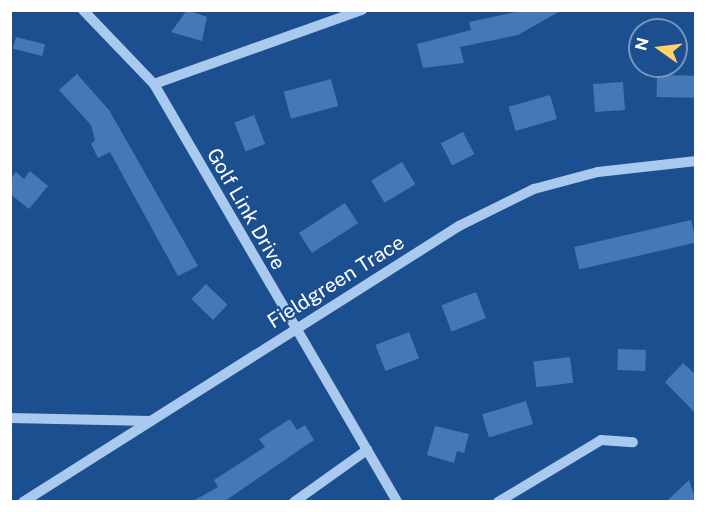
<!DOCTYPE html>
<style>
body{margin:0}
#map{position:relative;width:706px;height:512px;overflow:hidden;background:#1b4f8f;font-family:"Public Sans",sans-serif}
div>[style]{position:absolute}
.building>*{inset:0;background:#4478b7;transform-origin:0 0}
.minor>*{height:10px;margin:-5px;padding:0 5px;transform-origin:5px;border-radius:5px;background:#a9c9ee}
span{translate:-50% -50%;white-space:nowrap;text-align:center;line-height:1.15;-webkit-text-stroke:4.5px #1b4f8f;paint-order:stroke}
.street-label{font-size:20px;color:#fff}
.frame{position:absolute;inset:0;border:12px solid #fff;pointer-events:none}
.north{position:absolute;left:628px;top:18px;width:60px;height:60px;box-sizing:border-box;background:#1b4f8f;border:2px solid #7695bc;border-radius:50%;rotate:284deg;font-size:16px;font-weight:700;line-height:24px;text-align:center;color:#fff}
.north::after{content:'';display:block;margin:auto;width:21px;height:27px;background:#ffd166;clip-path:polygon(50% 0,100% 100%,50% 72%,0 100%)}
</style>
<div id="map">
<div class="building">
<div style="clip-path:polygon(187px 10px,207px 17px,202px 41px,171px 32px)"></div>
<div style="clip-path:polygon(526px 10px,562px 10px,518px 35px,460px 47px,464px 63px,423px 68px,417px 44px,471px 30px,469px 22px)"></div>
<div style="left:16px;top:37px;width:30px;height:12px;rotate:14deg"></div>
<div style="clip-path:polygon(77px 74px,109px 110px,198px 266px,178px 276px,110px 152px,98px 158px,91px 144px,95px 140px,91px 125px,59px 90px)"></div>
<div style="left:657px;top:75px;width:39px;height:22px;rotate:1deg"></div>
<div style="left:331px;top:79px;width:28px;height:49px;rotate:75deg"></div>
<div style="left:623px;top:82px;width:28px;height:30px;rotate:86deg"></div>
<div style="left:550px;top:95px;width:25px;height:43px;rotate:74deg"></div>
<div style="left:254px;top:115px;width:31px;height:21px;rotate:69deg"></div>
<div style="left:463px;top:132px;width:25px;height:25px;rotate:63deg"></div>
<div style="left:402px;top:162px;width:26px;height:36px;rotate:59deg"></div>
<div style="clip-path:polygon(30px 171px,48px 186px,29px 209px,10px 194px,10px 179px,16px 172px,24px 179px)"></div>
<div style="left:345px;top:203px;width:24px;height:55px;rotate:57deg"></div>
<div style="left:691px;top:220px;width:23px;height:120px;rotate:77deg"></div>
<div style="left:206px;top:284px;width:30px;height:21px;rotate:44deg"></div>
<div style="left:476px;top:292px;width:28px;height:37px;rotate:69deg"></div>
<div style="left:409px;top:332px;width:28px;height:36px;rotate:69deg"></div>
<div style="left:618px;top:349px;width:28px;height:21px;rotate:2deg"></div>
<div style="left:570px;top:357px;width:26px;height:37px;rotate:83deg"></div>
<div style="clip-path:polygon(683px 363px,696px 375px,696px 414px,665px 382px)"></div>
<div style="left:526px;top:401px;width:24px;height:46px;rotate:73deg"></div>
<div style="clip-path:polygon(290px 419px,297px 430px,305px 425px,314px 440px,225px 501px,193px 501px,218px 487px,214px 480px,265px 447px,259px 439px)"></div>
<div style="clip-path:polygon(435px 426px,469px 434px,464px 453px,457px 451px,454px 463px,427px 455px)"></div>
<div style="clip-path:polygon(689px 480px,696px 501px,667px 501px)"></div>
</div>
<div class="minor">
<div style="left:83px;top:10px;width:103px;rotate:46.2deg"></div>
<div style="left:154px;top:84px;width:484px;rotate:59.8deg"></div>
<div style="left:154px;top:84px;width:221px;rotate:-19.6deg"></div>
<div style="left:10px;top:418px;width:141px;rotate:1.2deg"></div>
<div style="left:23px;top:502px;width:516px;rotate:-32.33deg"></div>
<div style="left:459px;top:226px;width:84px;rotate:-26.3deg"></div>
<div style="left:534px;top:189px;width:66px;rotate:-14.9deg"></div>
<div style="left:598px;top:172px;width:99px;rotate:-6.4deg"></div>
<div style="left:294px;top:502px;width:90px;rotate:-35.5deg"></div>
<div style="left:498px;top:502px;width:120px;rotate:-31deg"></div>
<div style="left:601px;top:440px;width:32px;rotate:4deg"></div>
</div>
<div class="street-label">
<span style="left:246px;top:209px;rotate:60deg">Golf Link Drive</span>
<span style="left:336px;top:282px;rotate:-32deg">Fieldgreen Trace</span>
</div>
<div class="frame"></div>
<div class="north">N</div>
</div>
